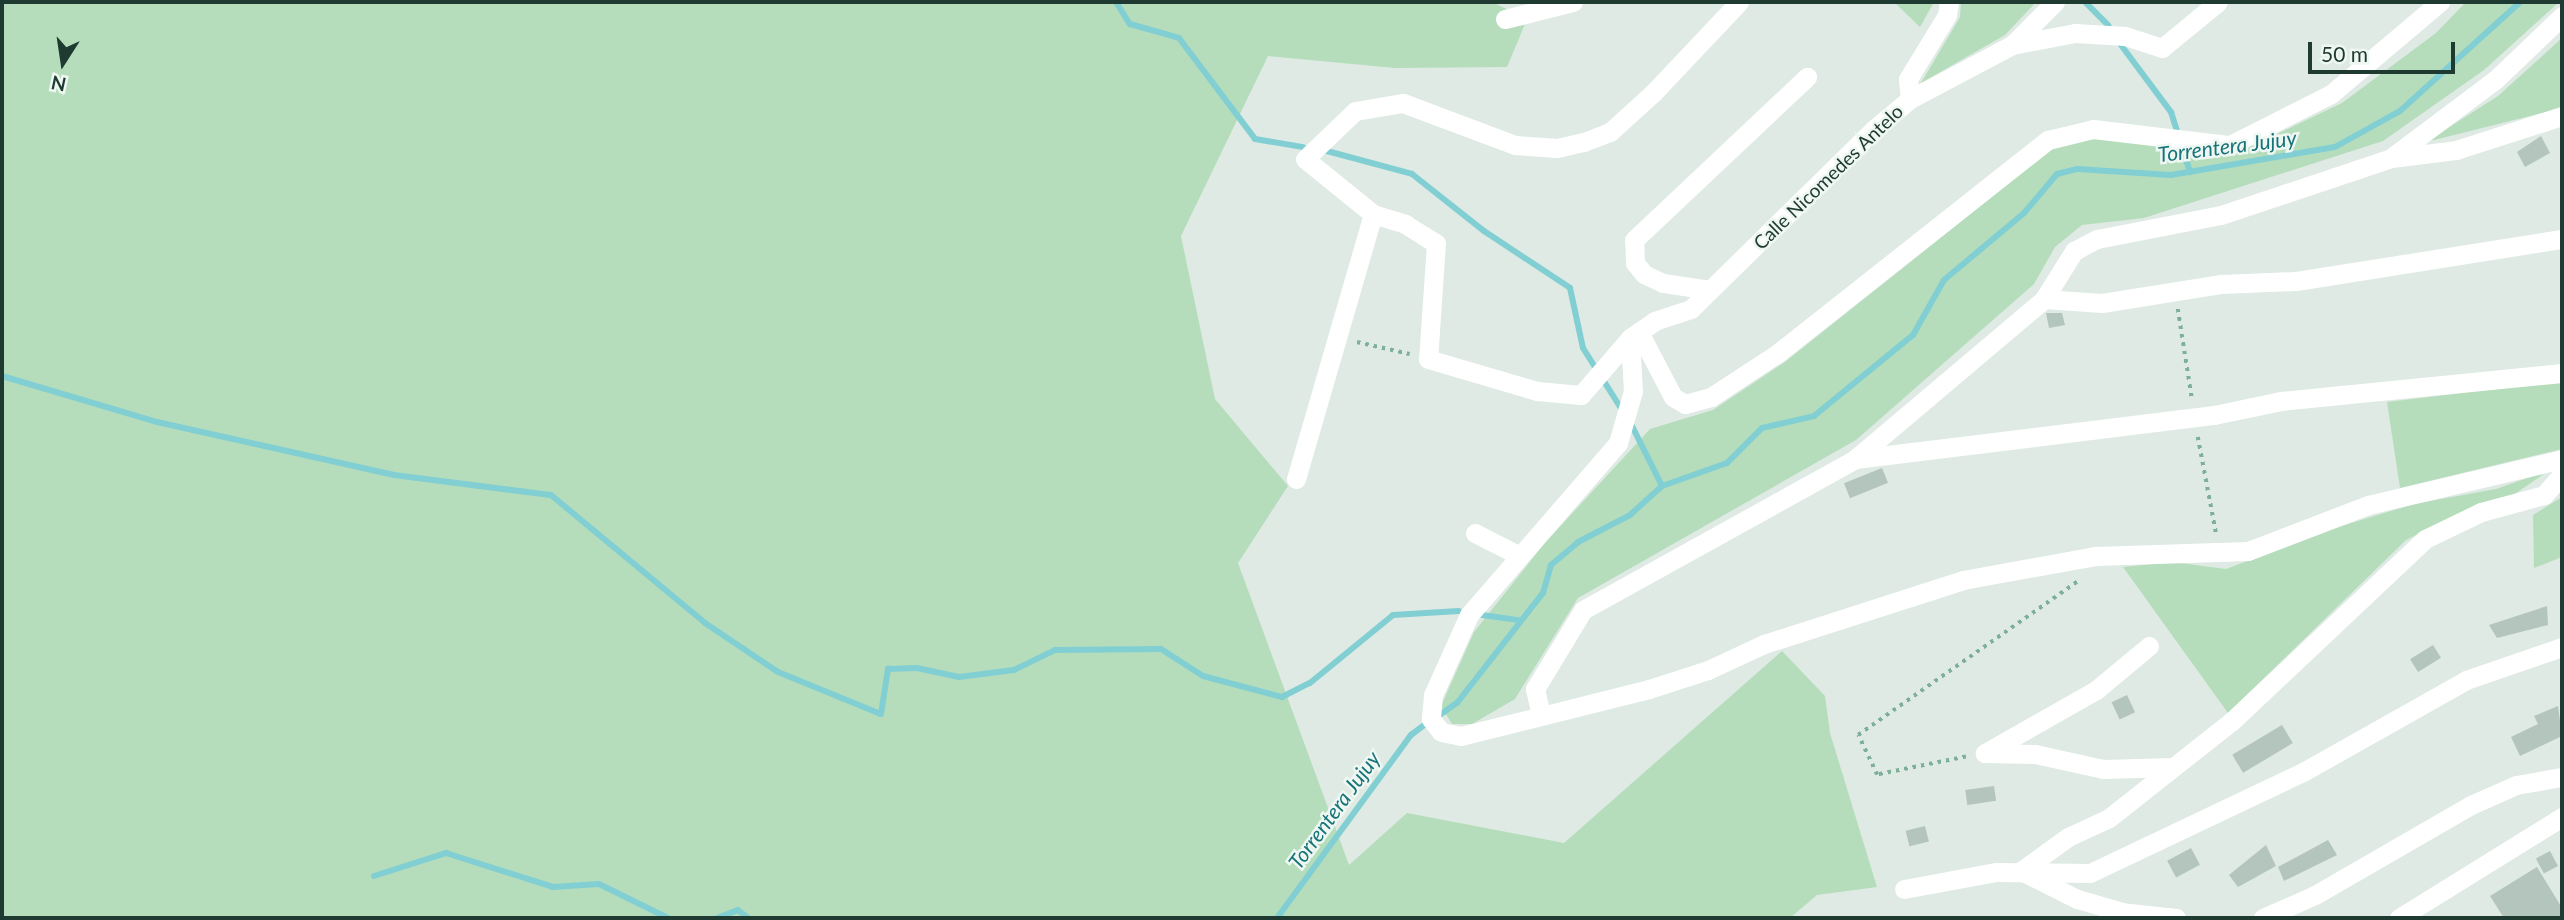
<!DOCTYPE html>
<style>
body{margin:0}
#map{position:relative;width:2564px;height:920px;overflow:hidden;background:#deeae3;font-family:Lato,sans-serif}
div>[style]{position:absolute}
.green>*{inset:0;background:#b5ddbb}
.stream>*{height:6px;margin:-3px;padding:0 3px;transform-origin:3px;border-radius:3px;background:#82cfd3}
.building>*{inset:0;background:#b3c5bc;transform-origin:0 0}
.path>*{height:3.5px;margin-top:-1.75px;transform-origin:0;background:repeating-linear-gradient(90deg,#7daf9a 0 3.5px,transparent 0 8.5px)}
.minor>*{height:19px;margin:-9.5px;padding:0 9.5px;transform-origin:9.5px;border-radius:9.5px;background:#fff}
span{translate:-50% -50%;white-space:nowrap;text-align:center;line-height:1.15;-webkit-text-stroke:5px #eef7f2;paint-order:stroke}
.street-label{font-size:19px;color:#1f3a30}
.water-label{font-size:21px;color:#177378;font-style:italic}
.frame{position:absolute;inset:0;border:4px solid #1f3a30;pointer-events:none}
.north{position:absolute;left:28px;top:28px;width:70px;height:70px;-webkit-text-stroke:5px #eef7f2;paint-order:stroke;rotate:192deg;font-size:19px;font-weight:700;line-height:28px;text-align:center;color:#1f3a30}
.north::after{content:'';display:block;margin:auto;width:24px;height:32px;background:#1f3a30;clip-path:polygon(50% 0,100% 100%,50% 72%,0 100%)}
.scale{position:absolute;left:2308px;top:42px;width:147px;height:32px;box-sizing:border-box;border:4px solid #1f3a30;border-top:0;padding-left:9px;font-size:21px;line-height:24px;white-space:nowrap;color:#1f3a30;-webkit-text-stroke:5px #eef7f2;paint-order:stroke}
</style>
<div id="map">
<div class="green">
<div style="clip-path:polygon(2px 2px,1492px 2px,1527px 19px,1507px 67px,1395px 68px,1268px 56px,1181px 236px,1215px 399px,1288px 486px,1238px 563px,1349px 865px,1407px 813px,1564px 843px,1782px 651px,1825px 696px,1830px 733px,1877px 887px,1817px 895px,1790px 918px,2px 918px)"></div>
<div style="clip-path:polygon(1894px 2px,1934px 2px,1920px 27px)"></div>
<div style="clip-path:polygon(1961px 2px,2036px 2px,2005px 35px,1921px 83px,1960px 17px)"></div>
<div style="clip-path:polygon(2466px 2px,2559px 2px,2484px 70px,2383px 141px,2144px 218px,2082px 225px,2055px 247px,2034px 284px,1856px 440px,1578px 598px,1515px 699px,1472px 724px,1452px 724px,1441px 706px,1474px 632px,1544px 544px,1650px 429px,1713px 410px,1785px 362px,2057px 145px,2105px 137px,2239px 152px,2342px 103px,2436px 33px)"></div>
<div style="clip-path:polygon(2562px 38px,2562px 108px,2426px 142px,2498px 96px)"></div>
<div style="clip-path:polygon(2562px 381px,2562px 449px,2400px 488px,2387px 402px)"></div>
<div style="clip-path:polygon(2548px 471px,2509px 498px,2464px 511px,2406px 540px,2228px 713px,2123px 567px,2172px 562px,2226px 569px,2335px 528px,2414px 504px,2496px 489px)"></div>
<div style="clip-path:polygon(2562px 497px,2562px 557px,2534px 568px,2533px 515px)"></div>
</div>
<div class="stream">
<div style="left:1116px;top:2px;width:26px;rotate:58deg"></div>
<div style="left:1130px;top:24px;width:51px;rotate:15.9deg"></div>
<div style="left:1179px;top:38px;width:126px;rotate:53deg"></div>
<div style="left:1255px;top:139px;width:49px;rotate:9.5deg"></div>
<div style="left:2085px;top:2px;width:33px;rotate:45deg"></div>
<div style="left:2121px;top:45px;width:84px;rotate:53.3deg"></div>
<div style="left:2171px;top:112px;width:63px;rotate:72.4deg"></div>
<div style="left:1327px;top:151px;width:88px;rotate:15.1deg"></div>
<div style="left:1412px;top:174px;width:92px;rotate:38.4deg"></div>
<div style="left:1484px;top:231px;width:103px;rotate:33.5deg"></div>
<div style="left:1570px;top:288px;width:61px;rotate:77.8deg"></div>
<div style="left:1583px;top:348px;width:73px;rotate:57.8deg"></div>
<div style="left:2px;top:376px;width:162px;rotate:16.5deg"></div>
<div style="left:157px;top:422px;width:243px;rotate:12.6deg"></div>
<div style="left:394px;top:475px;width:158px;rotate:7.3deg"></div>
<div style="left:551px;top:495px;width:200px;rotate:39.7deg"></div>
<div style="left:705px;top:623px;width:88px;rotate:33.9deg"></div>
<div style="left:778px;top:672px;width:111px;rotate:22.2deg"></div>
<div style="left:881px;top:714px;width:46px;rotate:-81.2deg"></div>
<div style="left:888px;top:669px;width:29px;rotate:-2deg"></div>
<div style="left:917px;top:668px;width:43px;rotate:12.1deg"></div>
<div style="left:959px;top:677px;width:55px;rotate:-7.3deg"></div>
<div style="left:1014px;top:670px;width:46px;rotate:-26deg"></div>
<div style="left:1055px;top:650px;width:106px;rotate:-0.5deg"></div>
<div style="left:1161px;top:649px;width:50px;rotate:32.7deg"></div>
<div style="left:1203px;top:676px;width:82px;rotate:14.9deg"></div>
<div style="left:1282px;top:697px;width:31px;rotate:-27deg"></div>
<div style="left:1310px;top:683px;width:107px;rotate:-39.3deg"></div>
<div style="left:1393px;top:615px;width:66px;rotate:-3.5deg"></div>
<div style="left:1630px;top:422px;width:72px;rotate:63.4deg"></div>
<div style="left:1482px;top:615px;width:37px;rotate:8deg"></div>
<div style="left:1441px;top:714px;width:19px;rotate:-35deg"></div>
<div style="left:1457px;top:703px;width:140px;rotate:-52deg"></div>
<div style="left:1543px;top:593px;width:29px;rotate:-74deg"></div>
<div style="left:1551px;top:565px;width:35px;rotate:-40deg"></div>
<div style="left:1578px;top:542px;width:59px;rotate:-27.4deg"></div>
<div style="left:1630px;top:515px;width:43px;rotate:-42.2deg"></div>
<div style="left:1662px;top:486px;width:69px;rotate:-19.5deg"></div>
<div style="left:1727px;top:463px;width:49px;rotate:-45deg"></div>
<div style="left:1762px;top:428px;width:53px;rotate:-13deg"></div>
<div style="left:1814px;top:416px;width:128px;rotate:-39.3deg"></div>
<div style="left:1913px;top:335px;width:63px;rotate:-60.6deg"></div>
<div style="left:1944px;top:280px;width:104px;rotate:-39.9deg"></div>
<div style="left:2024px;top:213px;width:51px;rotate:-49.8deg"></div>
<div style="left:2057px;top:174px;width:21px;rotate:-14deg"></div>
<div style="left:2077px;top:169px;width:94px;rotate:3.7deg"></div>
<div style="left:2171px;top:175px;width:166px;rotate:-9.7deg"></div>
<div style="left:2335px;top:147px;width:74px;rotate:-29deg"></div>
<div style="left:2400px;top:111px;width:162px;rotate:-42.2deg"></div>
<div style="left:374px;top:876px;width:76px;rotate:-17.7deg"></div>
<div style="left:446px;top:853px;width:112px;rotate:17.6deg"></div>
<div style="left:553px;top:887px;width:46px;rotate:-3.7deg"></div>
<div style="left:599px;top:884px;width:77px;rotate:26.2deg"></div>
<div style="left:717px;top:918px;width:22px;rotate:-21deg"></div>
<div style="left:738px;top:910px;width:13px;rotate:39deg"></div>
<div style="left:1277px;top:918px;width:227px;rotate:-53.8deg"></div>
<div style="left:1411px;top:735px;width:15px;rotate:-37deg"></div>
</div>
<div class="building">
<div style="clip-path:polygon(2541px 136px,2550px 153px,2525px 167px,2517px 152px)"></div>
<div style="clip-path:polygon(2046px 313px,2062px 313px,2065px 325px,2049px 328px)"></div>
<div style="left:1882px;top:468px;width:16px;height:41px;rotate:68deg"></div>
<div style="clip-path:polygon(2547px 606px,2548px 625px,2497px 638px,2489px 625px)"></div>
<div style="left:2433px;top:645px;width:15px;height:27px;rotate:58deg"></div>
<div style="left:2127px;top:695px;width:19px;height:17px;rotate:65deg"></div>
<div style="clip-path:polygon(2558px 706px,2562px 736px,2520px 756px,2511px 737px,2538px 724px,2534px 716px)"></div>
<div style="left:2282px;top:725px;width:21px;height:58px;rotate:59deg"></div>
<div style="left:1994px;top:786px;width:15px;height:29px;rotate:82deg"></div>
<div style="left:1925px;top:826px;width:16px;height:20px;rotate:76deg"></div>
<div style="clip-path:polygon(2328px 840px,2337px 855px,2284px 881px,2278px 867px)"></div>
<div style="clip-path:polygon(2266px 845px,2276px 866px,2238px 887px,2229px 875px)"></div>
<div style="left:2191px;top:848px;width:19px;height:27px;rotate:62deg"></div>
<div style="left:2550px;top:851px;width:17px;height:16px;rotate:62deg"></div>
<div style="clip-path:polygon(2537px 867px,2562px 908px,2562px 918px,2504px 918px,2490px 896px)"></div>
</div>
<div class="path">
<div style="left:2178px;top:309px;width:90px;rotate:81.1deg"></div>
<div style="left:1357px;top:342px;width:54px;rotate:12.8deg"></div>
<div style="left:2198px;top:437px;width:97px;rotate:79.3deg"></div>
<div style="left:1966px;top:757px;width:91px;rotate:168.6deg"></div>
<div style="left:1877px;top:775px;width:44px;rotate:-115.4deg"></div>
<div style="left:1858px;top:735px;width:270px;rotate:-35deg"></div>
</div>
<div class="minor">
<div style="left:2055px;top:2px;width:61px;rotate:135deg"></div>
<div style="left:2012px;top:45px;width:115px;rotate:152.1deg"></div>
<div style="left:1910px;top:99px;width:48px;rotate:140deg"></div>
<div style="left:1873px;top:130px;width:255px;rotate:135.5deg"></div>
<div style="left:1691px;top:309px;width:38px;rotate:162deg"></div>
<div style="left:1655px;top:321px;width:30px;rotate:146deg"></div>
<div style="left:1630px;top:338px;width:53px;rotate:86.8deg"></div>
<div style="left:1633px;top:391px;width:54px;rotate:106.1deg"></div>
<div style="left:1618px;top:443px;width:228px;rotate:130.9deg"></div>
<div style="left:1469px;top:615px;width:88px;rotate:114.2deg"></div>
<div style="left:1433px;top:695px;width:24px;rotate:95deg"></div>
<div style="left:1431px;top:719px;width:16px;rotate:52deg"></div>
<div style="left:1441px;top:732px;width:20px;rotate:11deg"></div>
<div style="left:1461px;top:736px;width:194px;rotate:-14deg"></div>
<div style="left:1649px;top:689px;width:62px;rotate:-17.9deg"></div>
<div style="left:1708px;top:670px;width:62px;rotate:-24.9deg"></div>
<div style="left:1764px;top:644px;width:209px;rotate:-17.8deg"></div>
<div style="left:1963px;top:580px;width:134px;rotate:-10.3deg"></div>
<div style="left:2095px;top:556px;width:153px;rotate:-1.9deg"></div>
<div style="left:2248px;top:551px;width:129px;rotate:-21deg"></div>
<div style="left:2368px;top:505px;width:199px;rotate:-13.3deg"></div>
<div style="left:1505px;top:19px;width:70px;rotate:-14deg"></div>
<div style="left:2012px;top:45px;width:64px;rotate:-10.8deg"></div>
<div style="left:2075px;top:33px;width:50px;rotate:3.4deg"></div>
<div style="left:2125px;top:36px;width:39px;rotate:18deg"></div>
<div style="left:2162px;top:48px;width:72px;rotate:-39.4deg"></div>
<div style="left:1910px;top:99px;width:20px;rotate:-96deg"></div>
<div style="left:1908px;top:79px;width:75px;rotate:-58.6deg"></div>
<div style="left:1947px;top:15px;width:13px;rotate:-81deg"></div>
<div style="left:2392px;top:157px;width:129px;rotate:-36.8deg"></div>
<div style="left:2495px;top:80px;width:93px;rotate:-43.7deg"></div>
<div style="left:1373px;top:214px;width:34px;rotate:17deg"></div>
<div style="left:1405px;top:224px;width:36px;rotate:32deg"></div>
<div style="left:1436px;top:243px;width:116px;rotate:93.9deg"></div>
<div style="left:1428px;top:359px;width:114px;rotate:16.4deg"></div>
<div style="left:1537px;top:391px;width:44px;rotate:5.2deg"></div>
<div style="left:1581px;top:395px;width:75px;rotate:-49.3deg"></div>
<div style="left:1710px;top:290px;width:48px;rotate:-171.5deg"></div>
<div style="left:1663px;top:283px;width:21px;rotate:-155deg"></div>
<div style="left:1644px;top:274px;width:14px;rotate:-129deg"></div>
<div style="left:1635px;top:263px;width:23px;rotate:-92deg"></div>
<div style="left:1634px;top:240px;width:238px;rotate:-43.3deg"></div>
<div style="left:2044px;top:299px;width:57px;rotate:-58deg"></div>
<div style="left:2074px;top:251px;width:26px;rotate:-28deg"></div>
<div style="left:2097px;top:239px;width:126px;rotate:-11deg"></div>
<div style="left:2221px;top:215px;width:179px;rotate:-18.5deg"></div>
<div style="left:2391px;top:158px;width:65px;rotate:-7deg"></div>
<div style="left:2456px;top:150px;width:111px;rotate:-17.8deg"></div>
<div style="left:1639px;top:332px;width:73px;rotate:62.4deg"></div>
<div style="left:1673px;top:397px;width:14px;rotate:30deg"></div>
<div style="left:1685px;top:404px;width:27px;rotate:-15deg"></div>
<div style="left:1711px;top:397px;width:80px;rotate:-33.3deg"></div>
<div style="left:1778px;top:353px;width:344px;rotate:-38.3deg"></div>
<div style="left:2048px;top:140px;width:46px;rotate:-13.7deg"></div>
<div style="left:2093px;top:129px;width:138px;rotate:6.7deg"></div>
<div style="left:2230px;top:145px;width:113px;rotate:-26.8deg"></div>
<div style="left:2331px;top:94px;width:143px;rotate:-40.2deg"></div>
<div style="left:1855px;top:459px;width:362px;rotate:-7deg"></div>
<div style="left:2214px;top:415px;width:68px;rotate:-11.8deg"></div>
<div style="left:2281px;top:401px;width:282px;rotate:-5.7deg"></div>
<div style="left:1296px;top:479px;width:276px;rotate:-73.8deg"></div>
<div style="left:1373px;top:214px;width:87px;rotate:-141deg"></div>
<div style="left:1305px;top:159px;width:69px;rotate:-43.8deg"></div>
<div style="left:1355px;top:111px;width:49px;rotate:-9.5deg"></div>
<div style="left:1403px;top:103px;width:120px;rotate:20.6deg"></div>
<div style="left:1515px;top:145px;width:42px;rotate:4.1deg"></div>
<div style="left:1557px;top:148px;width:28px;rotate:-13deg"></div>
<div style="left:1584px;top:142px;width:28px;rotate:-21deg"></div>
<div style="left:1610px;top:132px;width:58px;rotate:-42.2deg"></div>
<div style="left:1653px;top:93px;width:125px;rotate:-46.6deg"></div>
<div style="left:1475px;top:533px;width:48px;rotate:27.1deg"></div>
<div style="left:2149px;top:646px;width:69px;rotate:140.3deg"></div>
<div style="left:2096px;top:690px;width:128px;rotate:150.4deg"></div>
<div style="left:1985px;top:753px;width:50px;rotate:1.1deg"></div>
<div style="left:2035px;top:754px;width:70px;rotate:12.4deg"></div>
<div style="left:2103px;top:769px;width:70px;rotate:-1.6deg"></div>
<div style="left:1541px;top:715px;width:27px;rotate:-103deg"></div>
<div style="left:1535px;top:689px;width:92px;rotate:-58.7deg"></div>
<div style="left:1583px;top:610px;width:311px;rotate:-29deg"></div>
<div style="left:1855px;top:459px;width:248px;rotate:-40.2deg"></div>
<div style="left:2044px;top:299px;width:58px;rotate:3.9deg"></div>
<div style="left:2102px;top:303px;width:121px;rotate:-9.1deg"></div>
<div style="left:2221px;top:284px;width:75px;rotate:-2.3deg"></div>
<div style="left:2296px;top:281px;width:269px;rotate:-9deg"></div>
<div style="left:1904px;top:889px;width:94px;rotate:-10.5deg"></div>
<div style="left:1996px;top:872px;width:94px;rotate:0.6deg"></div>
<div style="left:2090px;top:873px;width:236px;rotate:-25.4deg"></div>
<div style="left:2303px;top:772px;width:187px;rotate:-29.4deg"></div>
<div style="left:2466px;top:680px;width:102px;rotate:-19deg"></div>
<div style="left:2176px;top:918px;width:54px;rotate:-173.7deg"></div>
<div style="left:2122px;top:912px;width:47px;rotate:-163.9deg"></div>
<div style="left:2077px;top:899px;width:63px;rotate:-153.4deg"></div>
<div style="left:2021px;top:871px;width:58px;rotate:-35.9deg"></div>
<div style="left:2068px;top:837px;width:45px;rotate:-24.9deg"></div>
<div style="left:2109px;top:818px;width:157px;rotate:-38.3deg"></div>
<div style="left:2232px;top:721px;width:265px;rotate:-43.3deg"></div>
<div style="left:2425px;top:539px;width:62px;rotate:-25.7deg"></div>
<div style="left:2481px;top:512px;width:65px;rotate:-15.1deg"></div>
<div style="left:2544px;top:495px;width:28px;rotate:-49deg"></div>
<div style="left:2263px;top:918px;width:57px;rotate:-23.9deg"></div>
<div style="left:2315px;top:895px;width:180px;rotate:-30deg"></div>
<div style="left:2471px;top:805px;width:49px;rotate:-24deg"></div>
<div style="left:2516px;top:785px;width:47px;rotate:-9.9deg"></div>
<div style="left:2399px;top:918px;width:192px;rotate:-31.8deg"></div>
</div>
<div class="street-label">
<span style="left:1828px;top:177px;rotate:-44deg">Calle Nicomedes Antelo</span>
</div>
<div class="water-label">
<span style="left:2227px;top:146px;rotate:-7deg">Torrentera Jujuy</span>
<span style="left:1334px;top:810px;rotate:-54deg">Torrentera Jujuy</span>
</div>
<div class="frame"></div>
<div class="north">N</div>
<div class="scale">50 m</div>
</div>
